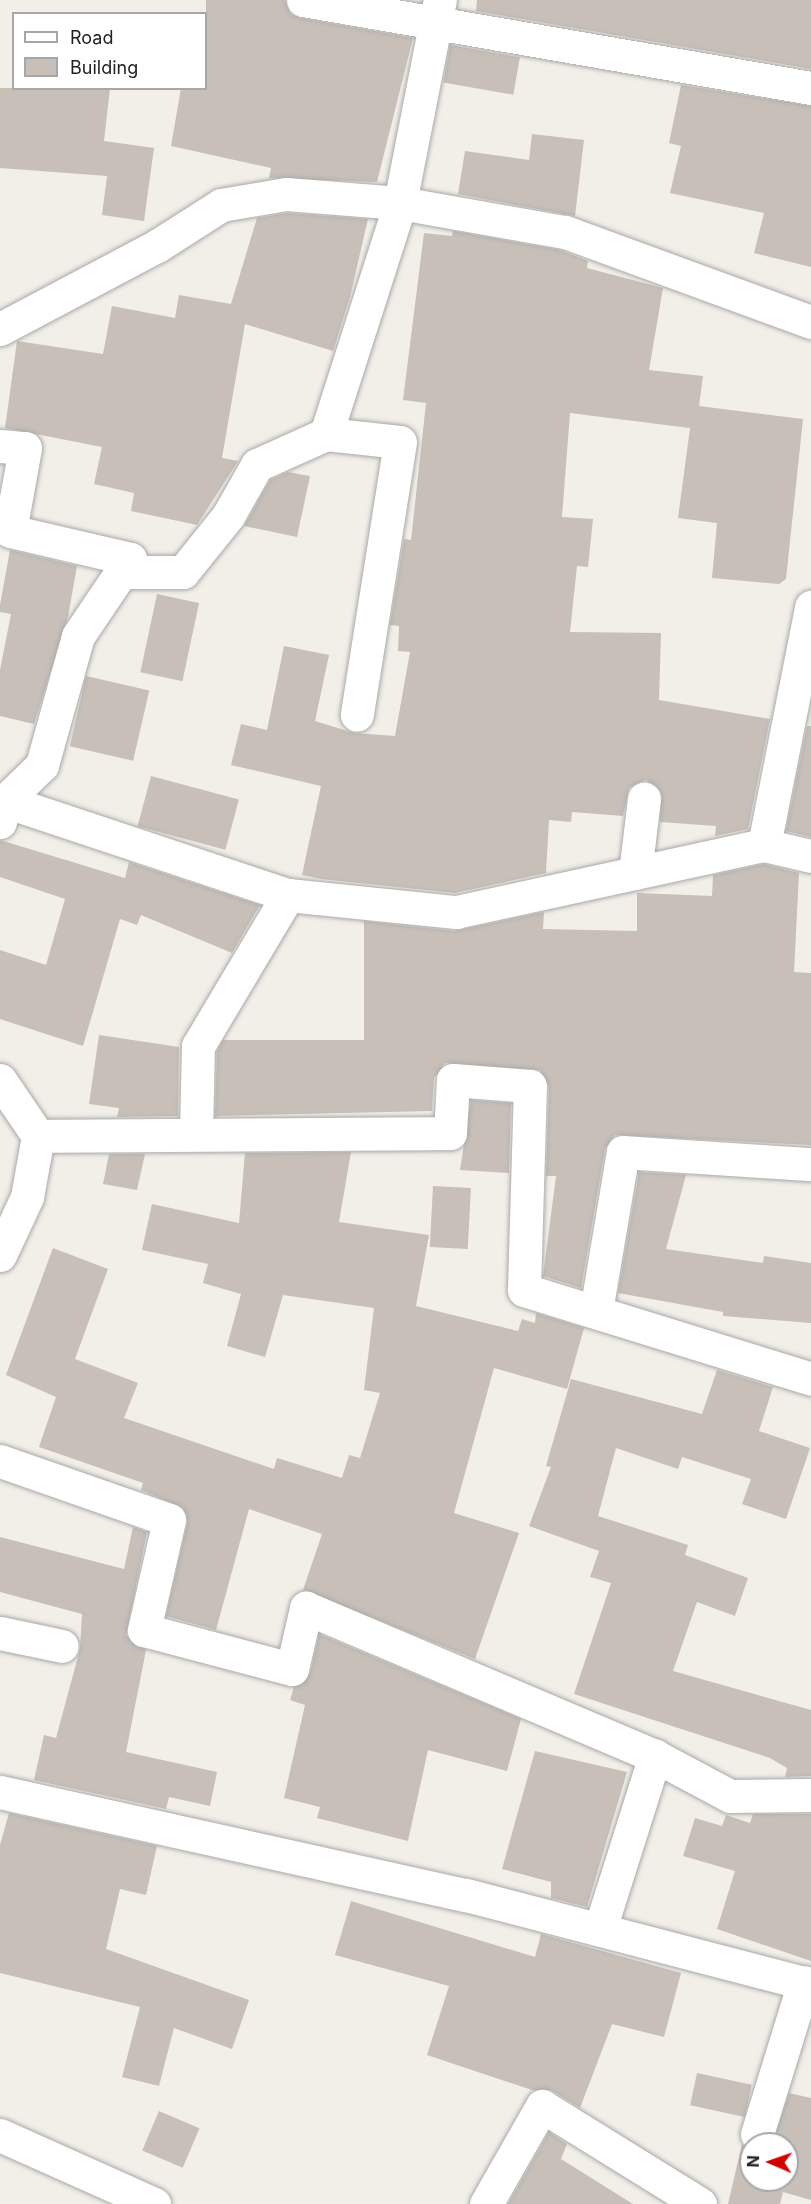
<!DOCTYPE html>
<style>
body{margin:0}
#map{position:relative;width:811px;height:2204px;overflow:hidden;background:#f2efe9;font-family:Inter,sans-serif}
div>[style]{position:absolute}
.building>*{inset:0;background:#c7bfb8;transform-origin:0 0}
.roads{filter:drop-shadow(0 0 2px #a9a9a9) drop-shadow(0 0 2px #a9a9a9)}
.minor>*{height:33px;margin:-16.5px;padding:0 16.5px;transform-origin:16.5px;border-radius:16.5px;background:#fff}
span{translate:-50% -50%;white-space:nowrap;text-align:center;line-height:1.15;-webkit-text-stroke:4.5px #fff;paint-order:stroke}
.legend{position:absolute;left:12px;top:12px;width:195px;height:78px;box-sizing:border-box;background:#fff;border:2px solid #a7a7a7;margin:0;padding:8px 10px;list-style:none;font-size:18px;color:#222}
.legend li{display:flex;align-items:center;gap:12px;height:30px}
.legend b{width:30px;border:2px solid #a7a7a7}
.north{position:absolute;left:739px;top:2132px;width:60px;height:60px;box-sizing:border-box;background:#fff;border:2px solid #a7a7a7;border-radius:50%;rotate:272deg;font-size:16px;font-weight:700;line-height:24px;text-align:center;color:#222}
.north::after{content:'';display:block;margin:auto;width:21px;height:27px;background:#d40000;clip-path:polygon(50% 0,100% 100%,50% 72%,0 100%)}
</style>
<div id="map">
<div class="building">
<div style="clip-path:polygon(206px 0,285px 0,291px 14px,300px 18px,413px 38px,377px 182px,269px 178px,271px 168px,171px 146px,181px 88px,206px 88px)"></div>
<div style="clip-path:polygon(477px 0,811px 0,811px 69px,476px 11px)"></div>
<div style="left:450px;top:45px;width:71px;height:38px;rotate:10deg"></div>
<div style="clip-path:polygon(681px 85px,811px 106px,811px 267px,754px 253px,764px 213px,670px 193px,681px 146px,669px 143px)"></div>
<div style="clip-path:polygon(0 88px,110px 88px,104px 141px,154px 148px,144px 221px,102px 215px,107px 176px,0 168px)"></div>
<div style="clip-path:polygon(532px 134px,584px 140px,575px 216px,458px 194px,465px 151px,529px 160px)"></div>
<div style="clip-path:polygon(287px 213px,368px 219px,350px 297px,333px 351px,245px 324px,222px 458px,238px 461px,197px 525px,131px 511px,134px 493px,94px 484px,102px 447px,5px 428px,17px 341px,103px 354px,112px 306px,175px 318px,179px 295px,231px 304px,257px 218px)"></div>
<div style="clip-path:polygon(453px 231px,560px 250px,588px 261px,587px 268px,663px 288px,649px 370px,703px 376px,699px 406px,803px 419px,786px 579px,779px 584px,712px 578px,717px 523px,678px 518px,690px 428px,570px 413px,562px 517px,593px 519px,588px 567px,577px 566px,570px 632px,661px 633px,659px 700px,770px 719px,748px 829px,715px 836px,716px 826px,660px 822px,661px 792px,646px 780px,629px 788px,623px 816px,572px 812px,571px 822px,549px 820px,546px 873px,455px 893px,321px 879px,302px 875px,321px 786px,231px 765px,241px 724px,267px 730px,284px 646px,329px 655px,315px 721px,354px 733px,395px 736px,410px 652px,398px 651px,399px 626px,390px 625px,404px 539px,411px 540px,426px 403px,403px 400px,424px 233px,452px 236px)"></div>
<div style="clip-path:polygon(288px 472px,310px 476px,297px 537px,244px 526px,270px 480px)"></div>
<div style="clip-path:polygon(10px 550px,77px 566px,68px 617px,34px 724px,0 716px,0 670px,11px 614px,0 612px,0 605px)"></div>
<div style="left:157px;top:594px;width:43px;height:80px;rotate:12deg"></div>
<div style="left:86px;top:676px;width:65px;height:72px;rotate:13deg"></div>
<div style="clip-path:polygon(807px 726px,811px 726px,811px 837px,786px 831px)"></div>
<div style="left:151px;top:776px;width:91px;height:52px;rotate:15deg"></div>
<div style="clip-path:polygon(0 840px,125px 878px,129px 862px,260px 905px,232px 953px,141px 915px,137px 925px,120px 919px,83px 1046px,0 1019px,0 950px,46px 965px,65px 899px,0 877px)"></div>
<div style="clip-path:polygon(764px 864px,799px 873px,794px 972px,811px 973px,811px 1145px,615px 1135px,605px 1149px,581px 1288px,543px 1276px,556px 1176px,546px 1176px,549px 1087px,540px 1070px,445px 1063px,434px 1078px,432px 1111px,215px 1116px,217px 1051px,223px 1040px,364px 1040px,364px 921px,454px 931px,544px 912px,543px 929px,637px 931px,637px 893px,712px 896px,713px 875px)"></div>
<div style="clip-path:polygon(99px 1035px,179px 1047px,178px 1116px,117px 1117px,119px 1108px,89px 1104px)"></div>
<div style="clip-path:polygon(471px 1100px,511px 1103px,509px 1173px,460px 1170px)"></div>
<div style="clip-path:polygon(351px 1152px,339px 1222px,429px 1235px,416px 1306px,518px 1331px,522px 1319px,535px 1323px,536px 1313px,584px 1328px,567px 1389px,494px 1368px,454px 1513px,519px 1533px,475px 1659px,303px 1590px,322px 1534px,249px 1509px,216px 1630px,166px 1616px,187px 1524px,183px 1508px,141px 1490px,143px 1483px,39px 1447px,56px 1397px,6px 1375px,53px 1248px,108px 1269px,75px 1359px,138px 1383px,124px 1418px,274px 1469px,277px 1458px,342px 1478px,349px 1455px,360px 1458px,380px 1393px,364px 1390px,374px 1308px,283px 1295px,265px 1357px,227px 1346px,241px 1294px,203px 1283px,208px 1264px,142px 1250px,152px 1204px,239px 1223px,245px 1153px)"></div>
<div style="clip-path:polygon(109px 1154px,145px 1154px,137px 1190px,103px 1184px)"></div>
<div style="clip-path:polygon(639px 1172px,686px 1175px,666px 1249px,763px 1263px,764px 1256px,811px 1263px,811px 1323px,723px 1316px,723px 1312px,618px 1293px)"></div>
<div style="left:433px;top:1186px;width:38px;height:61px;rotate:3deg"></div>
<div style="clip-path:polygon(717px 1370px,773px 1387px,759px 1431px,810px 1448px,786px 1519px,742px 1504px,751px 1479px,682px 1457px,678px 1469px,616px 1448px,598px 1516px,688px 1545px,685px 1555px,748px 1578px,735px 1616px,697px 1602px,673px 1671px,811px 1710px,811px 1776px,785px 1777px,787px 1768px,770px 1758px,574px 1694px,611px 1583px,590px 1577px,599px 1551px,529px 1526px,551px 1467px,546px 1466px,571px 1379px,702px 1414px)"></div>
<div style="clip-path:polygon(133px 1527px,147px 1532px,126px 1635px,146px 1650px,126px 1752px,217px 1772px,210px 1806px,169px 1797px,166px 1809px,34px 1780px,44px 1735px,56px 1738px,80px 1649px,82px 1614px,0 1592px,0 1537px,124px 1569px)"></div>
<div style="clip-path:polygon(319px 1634px,521px 1719px,507px 1771px,428px 1750px,408px 1841px,317px 1818px,320px 1807px,284px 1798px,305px 1705px,290px 1700px,294px 1687px,310px 1674px)"></div>
<div style="clip-path:polygon(535px 1751px,627px 1772px,587px 1907px,551px 1898px,551px 1882px,502px 1869px)"></div>
<div style="clip-path:polygon(9px 1813px,157px 1846px,146px 1895px,120px 1889px,106px 1949px,249px 2000px,232px 2049px,174px 2028px,159px 2086px,122px 2077px,140px 2007px,0 1973px,0 1845px)"></div>
<div style="clip-path:polygon(753px 1814px,811px 1814px,811px 1961px,717px 1929px,735px 1871px,683px 1856px,695px 1818px,722px 1826px,726px 1815px,750px 1823px)"></div>
<div style="clip-path:polygon(351px 1901px,535px 1957px,541px 1934px,681px 1973px,664px 2037px,612px 2024px,580px 2108px,551px 2090px,532px 2090px,427px 2055px,449px 1986px,335px 1955px)"></div>
<div style="left:697px;top:2073px;width:56px;height:33px;rotate:12deg"></div>
<div style="clip-path:polygon(789px 2093px,811px 2098px,811px 2200px,783px 2192px,780px 2204px,728px 2204px,742px 2144px,751px 2152px,751px 2180px,787px 2180px,787px 2144px,772px 2144px)"></div>
<div style="left:159px;top:2111px;width:44px;height:43px;rotate:23deg"></div>
<div style="clip-path:polygon(549px 2132px,567px 2144px,561px 2159px,633px 2204px,508px 2204px)"></div>
</div>
<div class="roads">
<div class="minor">
<div style="left:303px;top:0;width:516px;rotate:9.83deg"></div>
<div style="left:0;top:329px;width:178px;rotate:-27.9deg"></div>
<div style="left:157px;top:246px;width:76px;rotate:-32.6deg"></div>
<div style="left:221px;top:205px;width:66px;rotate:-9.6deg"></div>
<div style="left:286px;top:194px;width:114px;rotate:4.5deg"></div>
<div style="left:400px;top:203px;width:168px;rotate:10deg"></div>
<div style="left:565px;top:232px;width:262px;rotate:20.1deg"></div>
<div style="left:326px;top:434px;width:74px;rotate:6.2deg"></div>
<div style="left:400px;top:442px;width:276px;rotate:99deg"></div>
<div style="left:0;top:446px;width:25px;rotate:5deg"></div>
<div style="left:25px;top:448px;width:84px;rotate:100.2deg"></div>
<div style="left:10px;top:531px;width:123px;rotate:13.1deg"></div>
<div style="left:5px;top:801px;width:298px;rotate:18.4deg"></div>
<div style="left:288px;top:895px;width:169px;rotate:5.8deg"></div>
<div style="left:456px;top:912px;width:315px;rotate:-12.3deg"></div>
<div style="left:764px;top:845px;width:48px;rotate:13.2deg"></div>
<div style="left:0;top:822px;width:22px;rotate:-77deg"></div>
<div style="left:5px;top:801px;width:52px;rotate:-44.2deg"></div>
<div style="left:42px;top:765px;width:134px;rotate:-74.4deg"></div>
<div style="left:78px;top:636px;width:93px;rotate:-56deg"></div>
<div style="left:130px;top:559px;width:13px;rotate:94deg"></div>
<div style="left:129px;top:572px;width:54px"></div>
<div style="left:183px;top:572px;width:72px;rotate:-51.2deg"></div>
<div style="left:228px;top:516px;width:59px;rotate:-60.4deg"></div>
<div style="left:257px;top:465px;width:76px;rotate:-24.2deg"></div>
<div style="left:326px;top:434px;width:243px;rotate:-72.2deg"></div>
<div style="left:400px;top:203px;width:207px;rotate:-78.9deg"></div>
<div style="left:764px;top:845px;width:243px;rotate:-78.8deg"></div>
<div style="left:635px;top:873px;width:75px;rotate:-83.1deg"></div>
<div style="left:0;top:1080px;width:68px;rotate:55.8deg"></div>
<div style="left:38px;top:1136px;width:62px;rotate:100.2deg"></div>
<div style="left:27px;top:1197px;width:64px;rotate:115deg"></div>
<div style="left:196px;top:1132px;width:86px;rotate:-88.7deg"></div>
<div style="left:198px;top:1046px;width:176px;rotate:-59.2deg"></div>
<div style="left:38px;top:1136px;width:412px;rotate:-0.4deg"></div>
<div style="left:450px;top:1133px;width:53px;rotate:-86.8deg"></div>
<div style="left:453px;top:1080px;width:77px;rotate:4.5deg"></div>
<div style="left:530px;top:1086px;width:204px;rotate:91.7deg"></div>
<div style="left:524px;top:1290px;width:300px;rotate:17.2deg"></div>
<div style="left:596px;top:1311px;width:161px;rotate:-80.4deg"></div>
<div style="left:623px;top:1152px;width:188px;rotate:3.7deg"></div>
<div style="left:0;top:1461px;width:179px;rotate:19.2deg"></div>
<div style="left:169px;top:1520px;width:113px;rotate:102.8deg"></div>
<div style="left:144px;top:1630px;width:153px;rotate:14.8deg"></div>
<div style="left:292px;top:1669px;width:63px;rotate:-77.1deg"></div>
<div style="left:306px;top:1608px;width:379px;rotate:23deg"></div>
<div style="left:655px;top:1756px;width:85px;rotate:28.1deg"></div>
<div style="left:730px;top:1796px;width:81px;rotate:-0.7deg"></div>
<div style="left:0;top:1633px;width:63px;rotate:11.8deg"></div>
<div style="left:0;top:1792px;width:477px;rotate:12.5deg"></div>
<div style="left:466px;top:1895px;width:357px;rotate:14.6deg"></div>
<div style="left:600px;top:1929px;width:182px;rotate:-72.4deg"></div>
<div style="left:757px;top:2134px;width:159px;rotate:-72.8deg"></div>
<div style="left:0;top:2135px;width:169px;rotate:24.1deg"></div>
<div style="left:486px;top:2204px;width:113px;rotate:-60.3deg"></div>
<div style="left:542px;top:2106px;width:186px;rotate:31.8deg"></div>
</div>
</div>
<ul class="legend">
<li><b style="height:8px;background:#fff"></b>Road</li>
<li><b style="height:16px;background:#c7bfb8"></b>Building</li>
</ul>
<div class="north">N</div>
</div>
